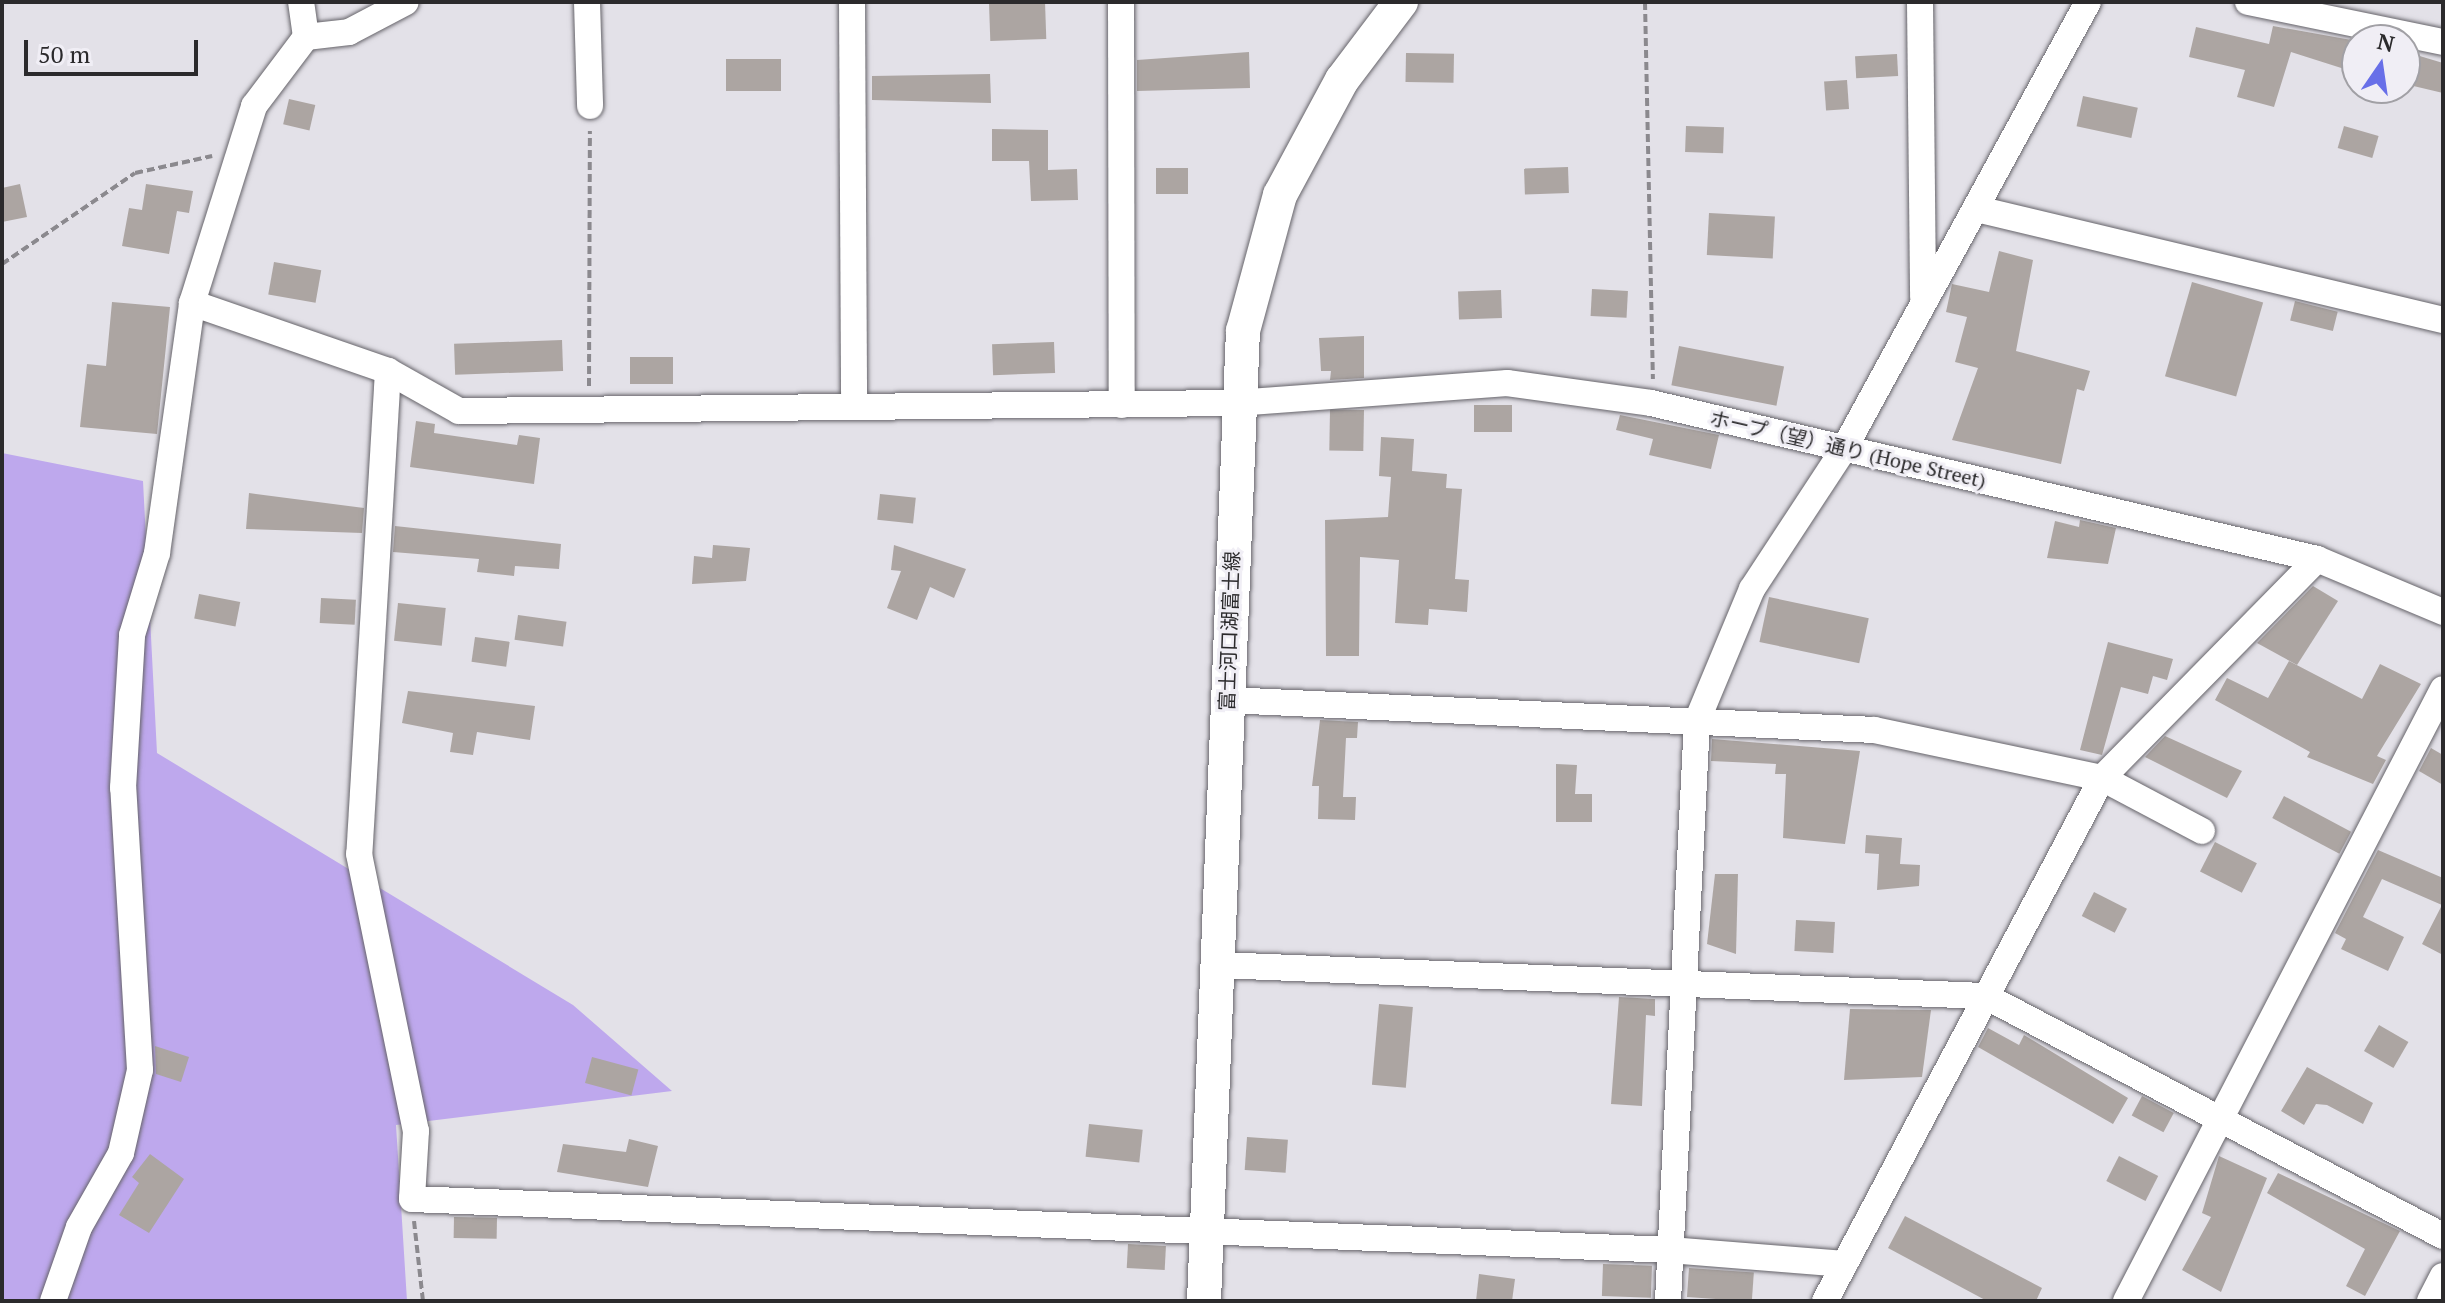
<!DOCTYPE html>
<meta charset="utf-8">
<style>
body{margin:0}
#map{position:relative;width:2445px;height:1303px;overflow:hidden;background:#e3e1e8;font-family:"PT Serif","Noto Sans JP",serif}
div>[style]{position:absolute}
.green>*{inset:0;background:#bea8ed}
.building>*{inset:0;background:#aca5a2;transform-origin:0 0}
.path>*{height:4px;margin-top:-2px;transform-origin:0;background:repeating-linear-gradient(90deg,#8b898e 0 8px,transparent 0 12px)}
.roads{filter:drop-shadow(0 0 2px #66646a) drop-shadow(0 0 2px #66646a)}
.minor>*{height:26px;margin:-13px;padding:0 13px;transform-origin:13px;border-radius:13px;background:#fff}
.major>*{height:34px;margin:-17px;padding:0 17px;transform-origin:17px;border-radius:17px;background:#fff}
span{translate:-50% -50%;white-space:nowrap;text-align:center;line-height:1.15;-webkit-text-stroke:6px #f0eef5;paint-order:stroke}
.street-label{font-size:20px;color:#2b2a2c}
.frame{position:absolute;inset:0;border:4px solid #2b2a2c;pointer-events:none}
.north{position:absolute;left:2341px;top:24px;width:80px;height:80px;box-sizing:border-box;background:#f0eef5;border:2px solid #a1a0a5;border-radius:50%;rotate:13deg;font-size:22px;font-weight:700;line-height:32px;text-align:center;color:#2b2a2c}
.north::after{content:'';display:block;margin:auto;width:28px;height:36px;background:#686fe8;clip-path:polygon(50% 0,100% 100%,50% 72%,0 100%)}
.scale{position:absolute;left:24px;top:40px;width:174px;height:36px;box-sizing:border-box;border:4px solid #2b2a2c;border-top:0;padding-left:10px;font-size:24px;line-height:28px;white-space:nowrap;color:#2b2a2c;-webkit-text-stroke:6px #f0eef5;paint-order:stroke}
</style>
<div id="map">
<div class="green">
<div style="clip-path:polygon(2px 453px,143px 481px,157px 753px,573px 1005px,672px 1091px,396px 1125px,407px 1301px,2px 1301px)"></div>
</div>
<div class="building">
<div style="left:1045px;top:2px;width:37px;height:56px;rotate:88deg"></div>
<div style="clip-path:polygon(2273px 26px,2357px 41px,2357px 73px,2291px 52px,2274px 107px,2237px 97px,2245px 70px,2189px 57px,2196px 27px,2269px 44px)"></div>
<div style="clip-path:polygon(1249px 52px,1250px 88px,1137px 91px,1137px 60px)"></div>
<div style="left:1406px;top:53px;width:48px;height:29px;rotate:1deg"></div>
<div style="left:1897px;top:54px;width:22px;height:42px;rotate:87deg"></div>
<div style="clip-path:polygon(2413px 54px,2443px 63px,2443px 93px,2405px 84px)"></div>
<div style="left:726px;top:59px;width:55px;height:32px"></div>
<div style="clip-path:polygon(990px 74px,991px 103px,872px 100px,872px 76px)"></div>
<div style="left:1847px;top:80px;width:29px;height:23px;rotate:86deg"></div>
<div style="left:2083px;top:96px;width:56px;height:31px;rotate:12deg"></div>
<div style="left:289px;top:99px;width:27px;height:26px;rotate:13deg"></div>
<div style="left:1686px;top:126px;width:38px;height:26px;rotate:2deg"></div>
<div style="left:2344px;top:126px;width:36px;height:23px;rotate:16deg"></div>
<div style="clip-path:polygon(992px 129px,1048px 130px,1048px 170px,1077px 169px,1078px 200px,1031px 201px,1029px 161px,992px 161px)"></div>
<div style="left:1568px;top:167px;width:26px;height:44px;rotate:88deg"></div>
<div style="left:1156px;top:168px;width:32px;height:26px"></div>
<div style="clip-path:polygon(20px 184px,27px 217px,2px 222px,2px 188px)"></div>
<div style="clip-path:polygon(146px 184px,193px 191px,189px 213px,177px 211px,169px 254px,122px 246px,129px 208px,142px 210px)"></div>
<div style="left:1709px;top:213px;width:66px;height:42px;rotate:3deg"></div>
<div style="clip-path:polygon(1999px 251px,2033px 260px,2016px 351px,2090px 371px,2084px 391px,2077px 389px,2061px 464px,1952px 440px,1978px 368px,1955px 362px,1967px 317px,1946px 312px,1952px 284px,1989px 292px)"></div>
<div style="left:274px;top:262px;width:48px;height:33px;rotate:10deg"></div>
<div style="left:2192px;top:282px;width:74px;height:98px;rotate:16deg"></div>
<div style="left:1592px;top:289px;width:36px;height:27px;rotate:3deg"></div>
<div style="left:1501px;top:290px;width:28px;height:43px;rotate:88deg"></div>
<div style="left:2295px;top:301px;width:44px;height:20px;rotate:14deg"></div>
<div style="clip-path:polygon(112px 302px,170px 307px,157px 434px,80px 427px,87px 364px,106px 366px)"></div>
<div style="clip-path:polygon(1364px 336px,1364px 378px,1330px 380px,1331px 371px,1321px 371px,1319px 338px)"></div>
<div style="left:562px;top:340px;width:31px;height:108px;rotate:88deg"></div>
<div style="left:1054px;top:342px;width:31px;height:62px;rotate:88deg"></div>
<div style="left:1679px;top:346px;width:107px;height:40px;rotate:11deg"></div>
<div style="left:630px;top:357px;width:43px;height:27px"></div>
<div style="left:1474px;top:405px;width:38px;height:27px"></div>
<div style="left:1364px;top:410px;width:41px;height:34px;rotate:91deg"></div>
<div style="clip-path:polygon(1620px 415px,1719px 435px,1711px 469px,1649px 455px,1653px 439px,1616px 430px)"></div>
<div style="clip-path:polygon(416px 421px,435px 424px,434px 433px,517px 445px,519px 435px,540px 438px,534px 484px,410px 467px)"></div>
<div style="clip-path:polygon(1381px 437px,1414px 439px,1412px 471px,1447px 474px,1446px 488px,1462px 489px,1455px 579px,1469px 580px,1467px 612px,1429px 609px,1428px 625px,1395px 623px,1399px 560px,1360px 557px,1359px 656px,1326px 656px,1325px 520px,1388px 517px,1391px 477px,1379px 476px)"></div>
<div style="clip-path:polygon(249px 493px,364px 508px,362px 533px,246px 529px)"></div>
<div style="left:880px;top:494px;width:36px;height:26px;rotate:6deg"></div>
<div style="clip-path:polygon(2080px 520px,2116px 528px,2108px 564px,2047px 558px,2055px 521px,2079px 527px)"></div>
<div style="clip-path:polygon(395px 526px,561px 544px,559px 569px,515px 566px,514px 576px,477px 572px,479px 559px,393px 552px)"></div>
<div style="clip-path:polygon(713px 545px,750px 548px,746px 581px,692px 584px,694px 556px,712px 558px)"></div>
<div style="clip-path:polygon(894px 545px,966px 569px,954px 598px,930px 587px,917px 620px,887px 608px,901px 571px,891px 570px)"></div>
<div style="clip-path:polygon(2313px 586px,2338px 601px,2297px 665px,2257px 643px)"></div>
<div style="left:199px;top:594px;width:42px;height:25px;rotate:11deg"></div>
<div style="left:1769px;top:597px;width:102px;height:46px;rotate:12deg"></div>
<div style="left:321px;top:598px;width:35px;height:25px;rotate:3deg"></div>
<div style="left:398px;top:603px;width:48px;height:38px;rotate:6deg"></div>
<div style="left:518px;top:615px;width:49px;height:25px;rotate:8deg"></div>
<div style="left:475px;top:637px;width:35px;height:25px;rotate:8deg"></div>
<div style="clip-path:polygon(2108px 642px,2173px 659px,2167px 680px,2153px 676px,2148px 694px,2121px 687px,2102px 755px,2080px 750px)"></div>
<div style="clip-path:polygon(2289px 661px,2362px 699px,2380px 664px,2421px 684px,2377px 756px,2386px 760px,2373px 784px,2307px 757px,2310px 752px,2215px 700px,2227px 678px,2268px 698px)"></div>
<div style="clip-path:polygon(408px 691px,535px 706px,530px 740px,477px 732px,473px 755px,450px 752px,453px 733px,402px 723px)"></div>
<div style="clip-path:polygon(1320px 720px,1358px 722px,1357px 738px,1346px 738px,1343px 797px,1356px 797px,1355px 820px,1318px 819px,1319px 786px,1312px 786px)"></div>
<div style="clip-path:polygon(2165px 736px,2242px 771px,2227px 798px,2145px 757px)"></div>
<div style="clip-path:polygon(1712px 739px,1860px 751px,1845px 844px,1783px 838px,1786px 774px,1775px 774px,1776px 764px,1711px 761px)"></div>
<div style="clip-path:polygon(2431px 748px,2443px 755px,2443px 785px,2419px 771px)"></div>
<div style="clip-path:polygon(1556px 764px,1577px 765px,1575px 794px,1592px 794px,1592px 822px,1556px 822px)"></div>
<div style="left:2284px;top:796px;width:76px;height:25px;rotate:28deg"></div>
<div style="clip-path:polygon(1866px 835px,1902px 838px,1900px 864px,1920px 865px,1919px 886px,1877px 890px,1879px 854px,1865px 853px)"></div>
<div style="left:2215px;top:842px;width:47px;height:33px;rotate:27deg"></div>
<div style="clip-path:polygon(2378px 850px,2443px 878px,2443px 955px,2422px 944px,2442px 905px,2382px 879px,2363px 917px,2404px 937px,2388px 971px,2341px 949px,2346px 939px,2335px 933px)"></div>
<div style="clip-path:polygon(1715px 874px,1738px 874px,1736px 954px,1707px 944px)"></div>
<div style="left:2094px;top:892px;width:37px;height:27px;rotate:27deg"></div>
<div style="left:1796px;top:920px;width:39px;height:31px;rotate:3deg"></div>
<div style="clip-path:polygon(1619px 997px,1655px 999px,1655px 1016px,1646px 1015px,1642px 1106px,1611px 1104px)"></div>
<div style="left:1379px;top:1004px;width:34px;height:81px;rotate:5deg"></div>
<div style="clip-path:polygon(1850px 1009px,1931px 1010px,1922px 1077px,1844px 1080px)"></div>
<div style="left:2379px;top:1025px;width:34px;height:30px;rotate:30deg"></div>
<div style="clip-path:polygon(1988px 1028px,2019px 1045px,2024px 1035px,2128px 1098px,2113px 1124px,1978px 1047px)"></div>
<div style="clip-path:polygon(155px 1046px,189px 1057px,181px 1082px,156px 1074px)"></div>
<div style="left:592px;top:1057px;width:48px;height:27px;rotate:15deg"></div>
<div style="clip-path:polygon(2307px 1067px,2373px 1103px,2363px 1124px,2327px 1105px,2316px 1104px,2304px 1125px,2281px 1111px)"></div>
<div style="left:2142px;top:1096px;width:36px;height:22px;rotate:28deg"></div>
<div style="left:1089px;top:1124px;width:54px;height:33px;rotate:6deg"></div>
<div style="left:1247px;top:1137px;width:41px;height:33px;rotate:4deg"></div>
<div style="clip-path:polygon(629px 1139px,658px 1146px,648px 1187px,557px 1172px,563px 1144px,626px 1152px)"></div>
<div style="clip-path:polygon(150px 1154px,184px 1179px,149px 1233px,119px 1215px,139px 1183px,132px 1177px)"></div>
<div style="left:2119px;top:1156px;width:44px;height:28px;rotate:27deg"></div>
<div style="clip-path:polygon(2219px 1156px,2267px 1178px,2221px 1292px,2182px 1270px,2211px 1217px,2202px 1213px)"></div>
<div style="clip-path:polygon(2278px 1173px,2400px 1231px,2365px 1296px,2346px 1286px,2365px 1249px,2267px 1193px)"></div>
<div style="clip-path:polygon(1905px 1216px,2042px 1288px,2036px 1301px,1987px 1301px,1888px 1248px)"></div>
<div style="left:454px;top:1217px;width:43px;height:21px;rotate:1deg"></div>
<div style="left:1128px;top:1244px;width:38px;height:24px;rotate:3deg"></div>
<div style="left:1603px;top:1264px;width:49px;height:32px;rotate:2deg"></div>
<div style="left:1689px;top:1268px;width:65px;height:29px;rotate:4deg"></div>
<div style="clip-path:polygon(1479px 1274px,1515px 1279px,1512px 1301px,1476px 1301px)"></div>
</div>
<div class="path">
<div style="left:1645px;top:2px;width:377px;rotate:88.8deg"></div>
<div style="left:2px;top:264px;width:161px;rotate:-34.4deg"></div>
<div style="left:135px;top:173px;width:79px;rotate:-12.4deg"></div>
<div style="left:589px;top:386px;width:255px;rotate:-89.8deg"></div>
<div style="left:414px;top:1221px;width:81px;rotate:83.6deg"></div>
</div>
<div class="roads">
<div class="minor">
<div style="left:587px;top:2px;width:104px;rotate:88.3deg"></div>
<div style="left:852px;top:2px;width:405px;rotate:89.7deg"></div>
<div style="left:1121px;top:2px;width:403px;rotate:89.9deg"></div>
<div style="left:1920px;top:2px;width:295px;rotate:89.4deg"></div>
<div style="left:2248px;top:2px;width:199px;rotate:11.6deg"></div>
<div style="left:306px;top:37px;width:43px;rotate:-6.6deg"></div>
<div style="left:349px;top:32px;width:64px;rotate:-27.8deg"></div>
<div style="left:1977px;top:209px;width:479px;rotate:13.4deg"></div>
<div style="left:192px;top:303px;width:207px;rotate:19.1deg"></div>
<div style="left:388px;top:371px;width:81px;rotate:29.4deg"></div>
<div style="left:459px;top:411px;width:777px;rotate:-0.59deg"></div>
<div style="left:1236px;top:403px;width:272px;rotate:-4.2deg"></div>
<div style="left:1507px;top:383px;width:145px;rotate:7.9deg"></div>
<div style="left:1651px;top:403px;width:684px;rotate:13.18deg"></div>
<div style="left:2317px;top:559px;width:137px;rotate:22.8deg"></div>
<div style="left:388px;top:371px;width:484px;rotate:93.4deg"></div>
<div style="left:359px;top:854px;width:283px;rotate:78.4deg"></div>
<div style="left:416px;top:1131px;width:68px;rotate:93.4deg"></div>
<div style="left:412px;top:1199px;width:1259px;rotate:2.32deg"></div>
<div style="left:1670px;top:1250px;width:175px;rotate:4.6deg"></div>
<div style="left:1227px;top:700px;width:648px;rotate:2.65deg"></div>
<div style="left:1874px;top:730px;width:233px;rotate:11.9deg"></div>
<div style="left:2102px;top:778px;width:113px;rotate:27.9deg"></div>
<div style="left:1219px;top:965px;width:767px;rotate:2.32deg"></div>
<div style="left:1985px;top:996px;width:517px;rotate:27.66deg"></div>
<div style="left:53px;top:1301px;width:78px;rotate:-70.6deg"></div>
<div style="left:79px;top:1227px;width:85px;rotate:-60.4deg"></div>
<div style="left:121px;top:1153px;width:85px;rotate:-77.1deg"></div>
<div style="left:140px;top:1070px;width:283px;rotate:-93.4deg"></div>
<div style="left:123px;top:788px;width:153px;rotate:-86.6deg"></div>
<div style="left:132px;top:635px;width:86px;rotate:-73deg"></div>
<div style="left:157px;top:553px;width:252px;rotate:-82deg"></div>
<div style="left:192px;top:303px;width:207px;rotate:-72.5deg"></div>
<div style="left:254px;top:106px;width:86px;rotate:-53deg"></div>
<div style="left:306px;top:37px;width:35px;rotate:-98deg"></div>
<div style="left:1668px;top:1301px;width:581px;rotate:-87.14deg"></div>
<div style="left:1697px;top:721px;width:143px;rotate:-67.4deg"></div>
<div style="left:1752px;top:589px;width:168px;rotate:-56.7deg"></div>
<div style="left:1844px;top:449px;width:509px;rotate:-61.37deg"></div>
<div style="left:1825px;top:1301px;width:592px;rotate:-62.09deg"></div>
<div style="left:2102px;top:778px;width:307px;rotate:-45.5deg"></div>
<div style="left:2126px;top:1301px;width:689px;rotate:-62.62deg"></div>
<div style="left:2430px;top:1301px;width:28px;rotate:-63deg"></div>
</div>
<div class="major">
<div style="left:1204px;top:1301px;width:971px;rotate:-87.7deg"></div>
<div style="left:1243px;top:331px;width:141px;rotate:-74.8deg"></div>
<div style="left:1280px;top:195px;width:131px;rotate:-61.7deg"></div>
<div style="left:1342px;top:80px;width:98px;rotate:-52.9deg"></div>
</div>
</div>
<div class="street-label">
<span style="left:1848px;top:449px;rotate:13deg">ホープ（望）通り (Hope Street)</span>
<span style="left:1229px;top:631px;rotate:-88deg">富士河口湖富士線</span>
</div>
<div class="frame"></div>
<div class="north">N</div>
<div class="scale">50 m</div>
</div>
